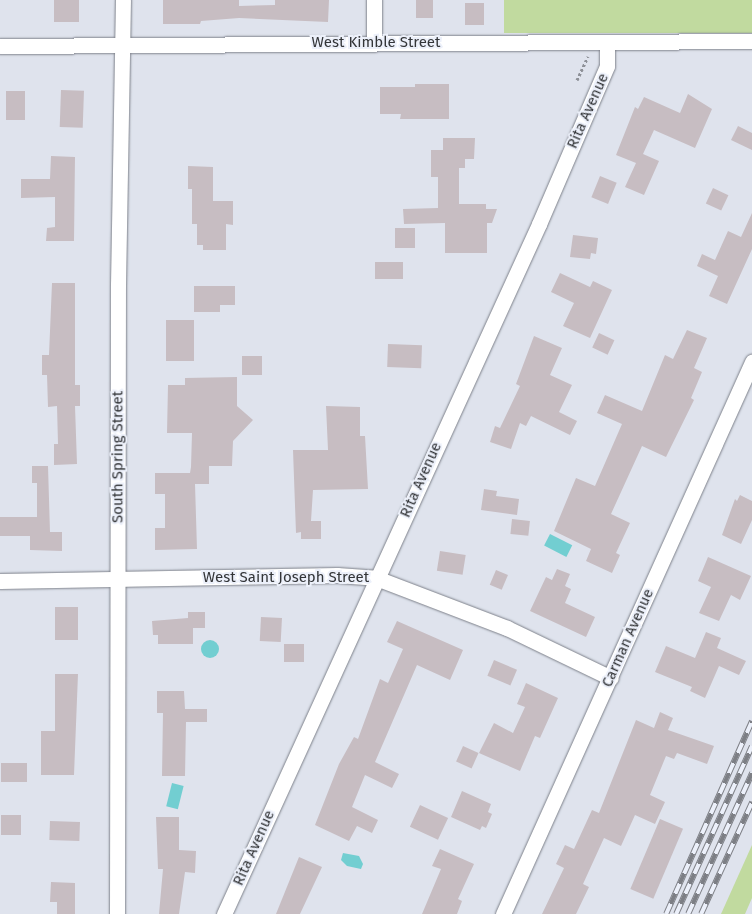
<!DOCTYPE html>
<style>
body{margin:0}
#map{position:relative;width:752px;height:914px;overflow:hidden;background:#dfe3ed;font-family:"Fira Sans",sans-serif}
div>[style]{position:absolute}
.green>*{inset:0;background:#c1da9f;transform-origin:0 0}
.water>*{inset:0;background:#72ced1;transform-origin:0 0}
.round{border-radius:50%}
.building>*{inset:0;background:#c7bdc2;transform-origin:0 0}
.path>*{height:3px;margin-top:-1.5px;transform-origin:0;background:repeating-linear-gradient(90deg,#8e9198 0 2.5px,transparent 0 5px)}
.roads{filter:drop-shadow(0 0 1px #7d818a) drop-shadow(0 0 1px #7d818a)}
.minor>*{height:15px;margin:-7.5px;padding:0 7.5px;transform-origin:7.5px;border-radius:7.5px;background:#fff}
.rail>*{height:5.5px;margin-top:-2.75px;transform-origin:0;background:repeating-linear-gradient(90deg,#ecf0fa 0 11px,#7d7f85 0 22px);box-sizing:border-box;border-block:1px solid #7d7f85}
span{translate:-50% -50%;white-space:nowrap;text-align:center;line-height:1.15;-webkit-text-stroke:4px #ecf0fa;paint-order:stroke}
.street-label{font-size:15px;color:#333538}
</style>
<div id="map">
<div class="green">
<div style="left:504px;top:0;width:248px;height:33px"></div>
<div style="clip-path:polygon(752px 845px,752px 898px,745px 914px,721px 914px)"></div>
</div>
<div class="water">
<div style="left:550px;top:534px;width:25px;height:13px;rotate:27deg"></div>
<div class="round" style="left:201px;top:640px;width:18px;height:18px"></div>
<div style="left:172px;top:783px;width:12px;height:24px;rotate:14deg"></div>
<div style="clip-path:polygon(343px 853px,359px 856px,363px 864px,361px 869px,347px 866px,341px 860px)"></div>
</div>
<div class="building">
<div style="left:54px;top:0;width:25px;height:22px"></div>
<div style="clip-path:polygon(163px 0,239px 0,239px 6px,275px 5px,275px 0,329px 0,328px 22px,239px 18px,201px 21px,200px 24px,163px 24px)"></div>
<div style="left:416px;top:0;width:17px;height:18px"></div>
<div style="left:465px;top:3px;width:19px;height:22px"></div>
<div style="clip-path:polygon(415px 84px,449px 84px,449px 119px,400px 119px,401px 114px,380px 114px,380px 87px,415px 87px)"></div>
<div style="left:61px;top:90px;width:23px;height:37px;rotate:2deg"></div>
<div style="left:6px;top:91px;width:19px;height:29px"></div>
<div style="clip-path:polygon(688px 94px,712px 109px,695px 148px,654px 130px,643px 154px,659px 161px,644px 195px,625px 187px,636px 163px,616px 155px,635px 107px,638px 109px,644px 97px,680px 113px)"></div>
<div style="clip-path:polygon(738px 126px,752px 133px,752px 150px,731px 140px)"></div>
<div style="clip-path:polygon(443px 138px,475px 138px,474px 159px,465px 159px,465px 168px,459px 168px,459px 204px,486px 204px,486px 209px,497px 209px,492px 223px,487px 223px,487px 253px,445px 253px,445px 223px,404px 224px,403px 209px,438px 208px,438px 177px,431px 177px,431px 150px,443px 150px)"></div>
<div style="clip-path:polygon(51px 156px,75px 157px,74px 241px,46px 241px,47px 228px,55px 227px,55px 197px,21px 198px,21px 179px,50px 179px)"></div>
<div style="clip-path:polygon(188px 166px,213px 167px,213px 201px,233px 201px,233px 225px,226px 224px,226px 250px,203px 250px,203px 245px,197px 245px,197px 224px,192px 224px,192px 189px,188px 189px)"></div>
<div style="left:600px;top:176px;width:18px;height:23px;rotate:22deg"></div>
<div style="left:713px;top:188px;width:17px;height:17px;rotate:25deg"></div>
<div style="clip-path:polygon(752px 213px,752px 249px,727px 304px,709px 296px,718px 276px,697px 266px,702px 254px,715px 260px,728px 231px,741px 237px)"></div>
<div style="left:395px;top:228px;width:20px;height:20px"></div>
<div style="clip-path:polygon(573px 235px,598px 238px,596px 254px,591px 253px,590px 259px,570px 257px)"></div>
<div style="left:403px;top:262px;width:17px;height:28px;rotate:90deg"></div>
<div style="clip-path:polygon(560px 273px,590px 287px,593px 281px,612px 290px,590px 338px,563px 326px,574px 303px,551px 292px)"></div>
<div style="clip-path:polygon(52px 283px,75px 283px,75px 385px,80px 385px,80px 406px,75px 406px,77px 464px,54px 465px,54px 444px,58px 444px,57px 406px,48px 407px,47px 375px,42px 375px,42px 355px,49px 355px)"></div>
<div style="clip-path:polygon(194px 286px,235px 286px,235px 305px,220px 305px,220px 312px,194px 312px)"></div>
<div style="left:166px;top:320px;width:28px;height:41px"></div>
<div style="clip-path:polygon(687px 330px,707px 338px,694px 368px,702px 372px,691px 398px,694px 400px,666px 457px,642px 446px,611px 514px,630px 523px,616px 553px,620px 555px,612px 573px,586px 561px,591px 549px,554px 531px,576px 478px,595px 486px,622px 424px,597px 413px,605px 395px,642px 411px,665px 355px,673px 359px)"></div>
<div style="left:599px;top:333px;width:17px;height:16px;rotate:25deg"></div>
<div style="clip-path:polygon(534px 336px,562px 348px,550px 375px,572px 385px,559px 412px,577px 421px,570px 435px,531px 416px,526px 426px,520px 423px,511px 449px,490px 442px,495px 426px,500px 428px,520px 386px,516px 384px)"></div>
<div style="left:388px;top:344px;width:34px;height:23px;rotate:2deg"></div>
<div style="left:262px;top:356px;width:19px;height:20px;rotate:90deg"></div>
<div style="clip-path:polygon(237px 377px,237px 406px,253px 420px,233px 441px,232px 466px,209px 466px,209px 484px,195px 484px,197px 549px,155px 550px,155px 528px,165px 528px,165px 494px,155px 494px,155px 473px,190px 473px,191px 467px,192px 433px,167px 433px,168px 385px,185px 385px,185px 378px)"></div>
<div style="clip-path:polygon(326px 406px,360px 407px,360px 436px,365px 436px,368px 489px,313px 490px,311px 521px,321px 521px,321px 539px,301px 539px,301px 532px,296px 533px,293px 450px,328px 450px)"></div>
<div style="clip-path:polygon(32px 466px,48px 466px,50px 532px,62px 532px,62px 551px,30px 550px,30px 536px,0 536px,0 517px,37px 517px,37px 483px,32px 483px)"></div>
<div style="clip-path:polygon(484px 489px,497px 491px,496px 496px,519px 499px,517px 515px,481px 510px)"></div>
<div style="clip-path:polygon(740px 495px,752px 501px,752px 520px,741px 544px,722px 535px,735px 499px,737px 501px)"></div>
<div style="left:512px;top:519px;width:18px;height:15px;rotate:6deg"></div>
<div style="left:440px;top:551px;width:26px;height:20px;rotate:9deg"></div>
<div style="clip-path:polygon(708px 557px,751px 576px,740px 600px,731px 595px,719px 621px,699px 613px,711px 587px,698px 581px)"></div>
<div style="clip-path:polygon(557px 569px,570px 574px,565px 586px,571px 589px,565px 603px,595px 617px,586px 637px,530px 611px,546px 577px,552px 580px)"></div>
<div style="left:496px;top:570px;width:13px;height:16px;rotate:23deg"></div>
<div style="left:55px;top:607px;width:23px;height:33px"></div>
<div style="clip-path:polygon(188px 612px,205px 612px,205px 628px,193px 628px,193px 644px,158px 644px,158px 635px,153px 635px,152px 621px,188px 618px)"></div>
<div style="left:261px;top:617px;width:21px;height:24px;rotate:3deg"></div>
<div style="clip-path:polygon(397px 621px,463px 650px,450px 680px,417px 665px,375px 762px,399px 774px,392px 788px,365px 775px,352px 807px,378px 820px,372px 833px,357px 826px,349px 841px,315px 825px,339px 764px,354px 737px,358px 739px,380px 679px,388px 683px,403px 649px,387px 642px)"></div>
<div style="clip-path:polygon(706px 632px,721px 638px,717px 648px,746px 661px,739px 675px,719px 666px,705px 698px,690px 691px,692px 687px,655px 672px,666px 646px,695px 658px)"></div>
<div style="left:284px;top:644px;width:20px;height:18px"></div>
<div style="left:494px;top:660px;width:25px;height:17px;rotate:23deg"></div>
<div style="clip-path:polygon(55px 674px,78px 674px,74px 775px,41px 775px,41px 731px,55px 731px)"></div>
<div style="clip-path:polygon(526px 683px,558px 698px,540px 738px,535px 736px,520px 771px,479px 753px,494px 723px,513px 733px,525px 707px,517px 704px)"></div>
<div style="clip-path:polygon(157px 691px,184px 691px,185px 709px,207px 709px,207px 722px,186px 722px,185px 776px,162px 776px,163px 713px,157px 713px)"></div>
<div style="clip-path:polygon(660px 712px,673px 718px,668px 730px,714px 746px,707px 764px,677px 753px,674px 759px,666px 756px,650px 795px,665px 802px,655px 824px,635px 815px,621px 846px,604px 838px,583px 884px,589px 887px,576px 914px,542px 914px,564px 868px,556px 864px,565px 845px,574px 849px,592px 810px,599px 813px,636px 720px,654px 728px)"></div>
<div style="left:463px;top:746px;width:17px;height:17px;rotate:24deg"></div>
<div style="left:27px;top:763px;width:19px;height:26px;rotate:90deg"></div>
<div style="clip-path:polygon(462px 791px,491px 804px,488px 812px,492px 814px,486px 828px,482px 826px,480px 830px,451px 817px)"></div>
<div style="left:420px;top:805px;width:31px;height:24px;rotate:25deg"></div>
<div style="left:1px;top:815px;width:20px;height:20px"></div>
<div style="clip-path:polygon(156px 817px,179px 817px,179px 850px,196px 851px,195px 873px,185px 872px,179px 914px,159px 914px,163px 869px,158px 869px)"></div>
<div style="left:660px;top:819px;width:25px;height:76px;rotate:23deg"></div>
<div style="left:50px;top:821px;width:30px;height:19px;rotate:2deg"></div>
<div style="clip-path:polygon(440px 849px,474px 864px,458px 899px,462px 901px,457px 914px,422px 914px,441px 869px,432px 866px)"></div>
<div style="clip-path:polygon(299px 857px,322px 867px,300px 914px,276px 914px)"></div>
<div style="clip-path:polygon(51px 882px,75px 883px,75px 914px,57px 914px,57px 902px,50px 902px)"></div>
</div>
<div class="path">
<div style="left:577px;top:80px;width:26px;rotate:-65deg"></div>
</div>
<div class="roads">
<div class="minor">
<div style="left:374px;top:43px;width:43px;rotate:-90deg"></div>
<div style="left:0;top:46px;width:752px;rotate:-0.38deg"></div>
<div style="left:0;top:581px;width:337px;rotate:-1deg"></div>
<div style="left:337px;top:575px;width:39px;rotate:4deg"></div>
<div style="left:376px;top:578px;width:140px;rotate:20.9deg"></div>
<div style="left:507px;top:628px;width:115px;rotate:25.7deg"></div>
<div style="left:117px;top:914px;width:629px;rotate:-89.91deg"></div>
<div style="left:118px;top:285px;width:285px;rotate:-89deg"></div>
<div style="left:224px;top:914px;width:759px;rotate:-65.46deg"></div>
<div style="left:539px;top:224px;width:172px;rotate:-66.7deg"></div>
<div style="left:607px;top:66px;width:24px;rotate:-90deg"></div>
<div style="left:503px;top:914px;width:606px;rotate:-65.72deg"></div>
</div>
</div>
<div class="rail">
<div style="left:666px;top:914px;width:211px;rotate:-66deg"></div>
<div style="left:676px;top:914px;width:184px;rotate:-65.7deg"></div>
<div style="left:688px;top:914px;width:155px;rotate:-65.6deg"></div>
<div style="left:701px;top:914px;width:123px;rotate:-65.5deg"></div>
</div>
<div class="street-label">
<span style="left:376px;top:43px">West Kimble Street</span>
<span style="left:588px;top:111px;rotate:-66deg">Rita Avenue</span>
<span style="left:118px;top:457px;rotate:-90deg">South Spring Street</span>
<span style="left:421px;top:480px;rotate:-66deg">Rita Avenue</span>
<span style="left:286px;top:578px">West Saint Joseph Street</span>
<span style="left:628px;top:638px;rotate:-66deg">Carman Avenue</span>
<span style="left:254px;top:848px;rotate:-66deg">Rita Avenue</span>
</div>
</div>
